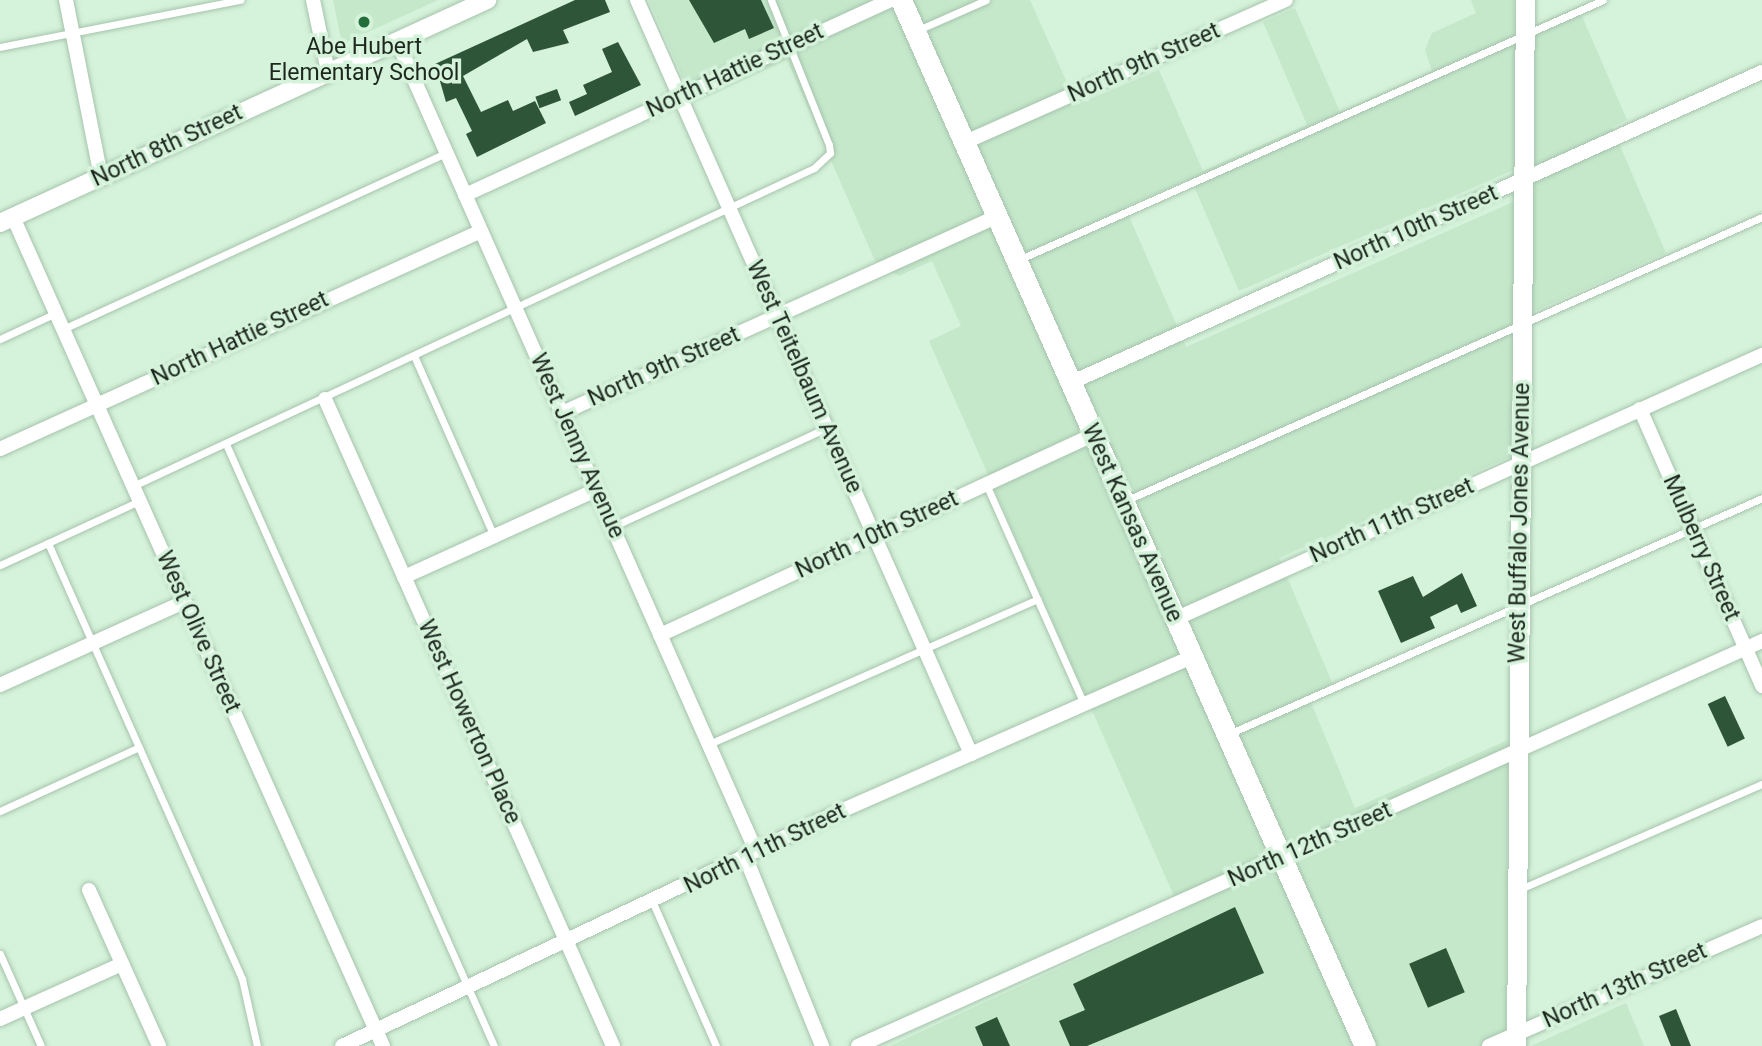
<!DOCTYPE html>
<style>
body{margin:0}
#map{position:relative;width:1762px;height:1046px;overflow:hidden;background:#d5f2da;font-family:Roboto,sans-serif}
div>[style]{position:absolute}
.built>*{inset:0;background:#c5e8cb}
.building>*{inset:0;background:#2e5538;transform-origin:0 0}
.roads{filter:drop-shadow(0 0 2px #a6c3ac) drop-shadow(0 0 2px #a6c3ac)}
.service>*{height:7px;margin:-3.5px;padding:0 3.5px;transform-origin:3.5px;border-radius:3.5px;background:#fff}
.minor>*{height:14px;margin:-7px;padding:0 7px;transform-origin:7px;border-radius:7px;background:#fff}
.tertiary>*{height:18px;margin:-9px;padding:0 9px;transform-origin:9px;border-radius:9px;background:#fff}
.secondary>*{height:19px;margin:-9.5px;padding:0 9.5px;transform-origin:9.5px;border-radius:9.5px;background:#fff}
.primary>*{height:21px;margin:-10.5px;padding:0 10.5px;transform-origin:10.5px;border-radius:10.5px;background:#fff}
.dots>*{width:19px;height:19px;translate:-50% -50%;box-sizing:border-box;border:4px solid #d5f2da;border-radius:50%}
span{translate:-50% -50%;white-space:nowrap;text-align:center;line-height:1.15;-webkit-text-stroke:7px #d5f2da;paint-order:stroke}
.poi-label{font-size:23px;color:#1c271e}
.street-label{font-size:23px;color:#1c271e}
</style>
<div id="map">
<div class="built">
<div style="clip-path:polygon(333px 0,438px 0,342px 44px)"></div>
<div style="clip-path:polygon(evenodd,649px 0,1030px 0,1077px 105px,1159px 70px,1203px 171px,1307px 125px,1263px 22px,1295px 8px,1340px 112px,1432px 71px,1425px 50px,1432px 33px,1476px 13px,1471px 0,1514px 0,1515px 34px,1578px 7px,1627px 120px,1612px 127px,1666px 253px,1513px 321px,1512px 456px,1279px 558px,1334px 687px,1309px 698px,1355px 808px,1508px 740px,1506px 1046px,890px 1046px,1181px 912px,929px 341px,961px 326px,932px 261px,899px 276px,875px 261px,787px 60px,694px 103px,649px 0,1513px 170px,1513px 202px,1186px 347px,1125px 207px,1191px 179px,1239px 291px,1513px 170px)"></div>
<div style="clip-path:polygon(1626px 1003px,1644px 1046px,1531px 1046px)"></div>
</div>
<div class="building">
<div style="clip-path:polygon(575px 0,605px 0,610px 12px,563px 30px,569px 43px,533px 52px,527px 39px,463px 76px,481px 112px,508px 100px,513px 111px,535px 101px,546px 123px,477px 157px,466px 134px,472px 131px,456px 98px,446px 102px,435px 64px)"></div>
<div style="clip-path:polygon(689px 0,761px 0,774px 28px,749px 39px,745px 29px,714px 43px)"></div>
<div style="clip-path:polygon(618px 42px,641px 85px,575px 116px,569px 102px,587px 94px,583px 85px,612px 72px,602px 49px)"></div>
<div style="left:557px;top:89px;width:12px;height:23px;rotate:70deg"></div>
<div style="clip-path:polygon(1462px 573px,1477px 606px,1461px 613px,1457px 604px,1430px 617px,1435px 628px,1401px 643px,1378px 591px,1413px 576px,1423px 597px)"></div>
<div style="left:1725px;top:696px;width:47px;height:19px;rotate:65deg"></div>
<div style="clip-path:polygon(1235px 907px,1264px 973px,1087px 1046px,1070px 1046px,1059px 1021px,1085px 1010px,1073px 984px)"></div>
<div style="left:1446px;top:948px;width:48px;height:40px;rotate:67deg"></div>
<div style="clip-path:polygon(1676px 1009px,1691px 1046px,1671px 1046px,1659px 1016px)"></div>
<div style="clip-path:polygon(997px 1017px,1010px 1046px,983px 1046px,975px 1027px)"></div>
</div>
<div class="roads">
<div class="service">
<div style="left:918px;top:30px;width:74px;rotate:-23.8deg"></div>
<div style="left:0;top:47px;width:245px;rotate:-11.1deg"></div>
<div style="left:1018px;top:260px;width:640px;rotate:-23.96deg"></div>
<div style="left:63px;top:329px;width:422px;rotate:-24.7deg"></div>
<div style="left:0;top:339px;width:62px;rotate:-24.9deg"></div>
<div style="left:415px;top:358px;width:195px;rotate:66.1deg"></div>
<div style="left:226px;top:444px;width:659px;rotate:66deg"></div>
<div style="left:986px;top:484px;width:241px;rotate:66deg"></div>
<div style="left:133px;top:486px;width:752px;rotate:-25.03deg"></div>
<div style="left:814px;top:168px;width:22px;rotate:-43deg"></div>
<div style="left:830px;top:153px;width:8px;rotate:-97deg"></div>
<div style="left:829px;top:145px;width:156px;rotate:-111.8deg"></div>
<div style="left:1127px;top:500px;width:695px;rotate:-24.02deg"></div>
<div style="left:612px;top:527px;width:236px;rotate:-24.8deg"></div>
<div style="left:48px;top:543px;width:477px;rotate:66deg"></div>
<div style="left:242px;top:979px;width:69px;rotate:77.4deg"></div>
<div style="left:0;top:565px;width:153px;rotate:-24.7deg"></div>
<div style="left:1231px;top:733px;width:581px;rotate:-23.87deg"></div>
<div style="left:709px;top:744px;width:359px;rotate:-23.8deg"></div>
<div style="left:0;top:811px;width:153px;rotate:-24.7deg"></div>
<div style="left:1518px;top:890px;width:266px;rotate:-23.5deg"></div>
<div style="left:653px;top:903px;width:156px;rotate:66.2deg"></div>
<div style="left:0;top:954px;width:101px;rotate:66deg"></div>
</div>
<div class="minor">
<div style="left:66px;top:0;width:180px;rotate:78.8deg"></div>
<div style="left:313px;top:0;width:74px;rotate:78.2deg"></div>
<div style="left:637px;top:0;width:825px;rotate:66.11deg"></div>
<div style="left:397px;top:41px;width:886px;rotate:66.1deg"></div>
<div style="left:963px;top:143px;width:353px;rotate:-23.9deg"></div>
<div style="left:465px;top:195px;width:468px;rotate:-24.6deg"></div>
<div style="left:13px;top:217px;width:908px;rotate:65.95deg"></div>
<div style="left:1070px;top:383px;width:759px;rotate:-24.2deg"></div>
<div style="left:325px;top:399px;width:708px;rotate:66deg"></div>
<div style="left:1640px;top:409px;width:303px;rotate:66.2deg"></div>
<div style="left:562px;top:413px;width:476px;rotate:-24.3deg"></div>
<div style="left:0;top:449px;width:528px;rotate:-24.38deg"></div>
<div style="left:404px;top:577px;width:211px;rotate:-24.4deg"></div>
<div style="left:1175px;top:619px;width:644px;rotate:-24.22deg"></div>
<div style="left:660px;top:635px;width:477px;rotate:-24.8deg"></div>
<div style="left:0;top:685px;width:202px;rotate:-24.3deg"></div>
<div style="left:747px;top:861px;width:200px;rotate:67.9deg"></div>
<div style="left:89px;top:890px;width:171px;rotate:65.8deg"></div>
<div style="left:0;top:1019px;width:134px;rotate:-24.3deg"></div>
<div style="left:342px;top:1046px;width:544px;rotate:-25.25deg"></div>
<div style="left:834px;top:814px;width:390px;rotate:-23.7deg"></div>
<div style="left:858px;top:1046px;width:991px;rotate:-24.13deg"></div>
<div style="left:1489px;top:1046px;width:298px;rotate:-23.7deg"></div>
</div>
<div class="tertiary">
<div style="left:0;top:223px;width:536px;rotate:-24.6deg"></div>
</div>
<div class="secondary">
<div style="left:1516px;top:1046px;width:1046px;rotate:-89.51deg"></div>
</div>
<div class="primary">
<div style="left:901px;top:0;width:1144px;rotate:66.08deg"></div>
</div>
</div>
<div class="dots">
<div style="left:364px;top:22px;background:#246e3c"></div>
</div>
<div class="poi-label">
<span style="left:364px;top:60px">Abe Hubert<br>Elementary School</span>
</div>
<div class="street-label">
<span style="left:1144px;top:63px;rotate:-24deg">North 9th Street</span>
<span style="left:735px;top:71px;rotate:-25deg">North Hattie Street</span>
<span style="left:167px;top:146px;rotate:-25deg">North 8th Street</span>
<span style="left:1416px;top:228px;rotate:-24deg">North 10th Street</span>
<span style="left:240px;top:339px;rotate:-25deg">North Hattie Street</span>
<span style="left:664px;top:367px;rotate:-24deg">North 9th Street</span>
<span style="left:804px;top:377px;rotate:66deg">West Teitelbaum Avenue</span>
<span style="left:577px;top:446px;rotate:66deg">West Jenny Avenue</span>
<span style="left:1392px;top:521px;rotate:-24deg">North 11th Street</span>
<span style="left:1132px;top:523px;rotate:66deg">West Kansas Avenue</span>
<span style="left:1520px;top:523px;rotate:-89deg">West Buffalo Jones Avenue</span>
<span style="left:877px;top:535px;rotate:-25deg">North 10th Street</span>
<span style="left:1701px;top:548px;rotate:66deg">Mulberry Street</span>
<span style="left:198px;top:632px;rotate:66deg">West Olive Street</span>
<span style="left:469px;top:722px;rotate:66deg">West Howerton Place</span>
<span style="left:1310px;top:845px;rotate:-24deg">North 12th Street</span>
<span style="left:765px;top:849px;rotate:-26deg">North 11th Street</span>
<span style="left:1625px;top:986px;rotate:-24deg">North 13th Street</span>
</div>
</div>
